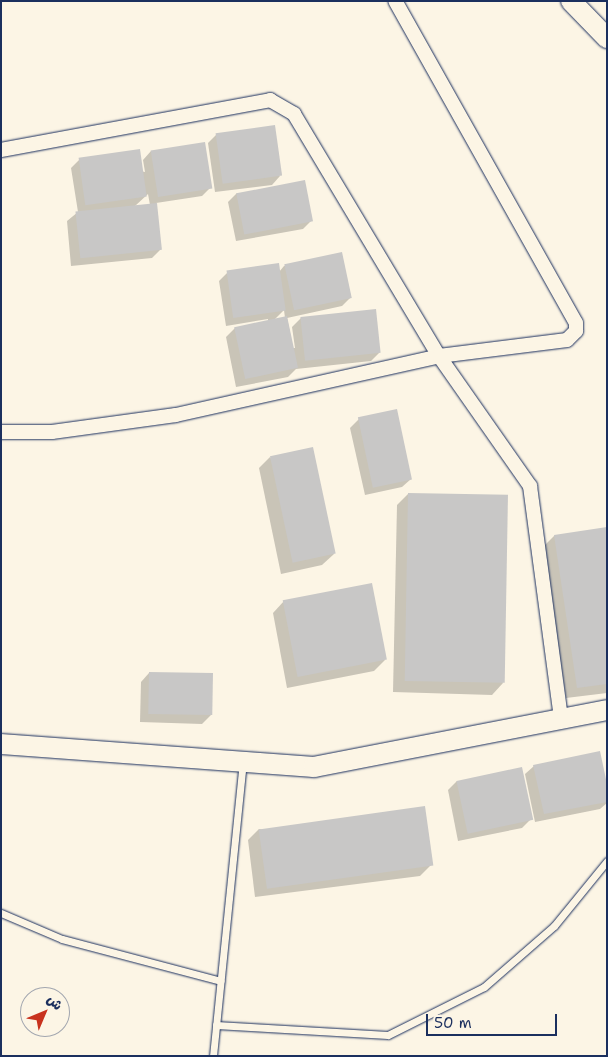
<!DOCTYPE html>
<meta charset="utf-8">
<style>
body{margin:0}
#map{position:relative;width:608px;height:1057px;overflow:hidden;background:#fcf5e5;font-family:"Shantell Sans","Playpen Sans Arabic",sans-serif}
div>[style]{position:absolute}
.shadow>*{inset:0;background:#0003}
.building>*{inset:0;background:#c8c7c6;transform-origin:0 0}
.roads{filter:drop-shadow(0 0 1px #1b2f5e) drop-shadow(0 0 1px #1b2f5e)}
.lane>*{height:7px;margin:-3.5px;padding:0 3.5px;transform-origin:3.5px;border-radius:3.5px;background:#fcf5e5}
.street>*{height:14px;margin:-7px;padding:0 7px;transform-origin:7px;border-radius:7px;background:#fcf5e5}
.secondary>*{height:20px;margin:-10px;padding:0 10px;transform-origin:10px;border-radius:10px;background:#fcf5e5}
span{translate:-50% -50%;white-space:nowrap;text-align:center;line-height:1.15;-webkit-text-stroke:5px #fcf5e5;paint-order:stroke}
.frame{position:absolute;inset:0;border:2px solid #1b2f5e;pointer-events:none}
.north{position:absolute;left:20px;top:987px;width:50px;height:50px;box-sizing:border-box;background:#fcf5e5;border:1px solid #a2a6af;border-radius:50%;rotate:45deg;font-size:14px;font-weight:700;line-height:20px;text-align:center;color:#1b2f5e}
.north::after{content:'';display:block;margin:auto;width:18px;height:22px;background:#c8321e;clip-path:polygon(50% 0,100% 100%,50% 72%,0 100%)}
.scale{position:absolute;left:426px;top:1014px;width:131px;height:22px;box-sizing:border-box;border:2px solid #1b2f5e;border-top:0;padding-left:6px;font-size:15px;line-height:18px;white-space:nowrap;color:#1b2f5e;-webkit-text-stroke:4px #fcf5e5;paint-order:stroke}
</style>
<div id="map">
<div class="shadow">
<div style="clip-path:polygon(217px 134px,280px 176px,272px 185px,215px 192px,208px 143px)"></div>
<div style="clip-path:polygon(evenodd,151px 151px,211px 187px,202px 196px,156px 203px,161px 249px,152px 258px,71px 266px,67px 221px,78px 212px,71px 168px,80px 159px,145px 172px,143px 160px,151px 151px,148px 194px,150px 205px,135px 206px,148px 194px)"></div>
<div style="clip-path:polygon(237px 193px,311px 221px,303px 229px,236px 241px,228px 202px)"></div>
<div style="clip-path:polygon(evenodd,341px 254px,351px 297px,342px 306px,287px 318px,293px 348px,295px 348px,292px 327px,301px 318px,380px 352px,371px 361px,296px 369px,288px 377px,236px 387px,226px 337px,235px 328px,268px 322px,268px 319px,226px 326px,219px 281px,228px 272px,279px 272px,284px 266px,341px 254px,284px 310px,285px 318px,273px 321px,284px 310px)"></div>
<div style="clip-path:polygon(359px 419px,411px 479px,402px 487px,365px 495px,350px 428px)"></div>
<div style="clip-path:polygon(270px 457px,334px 554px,322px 565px,281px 574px,259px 468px)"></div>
<div style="clip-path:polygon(408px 494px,503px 683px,492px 695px,393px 692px,397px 505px)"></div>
<div style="clip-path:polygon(607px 528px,607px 693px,566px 698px,543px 547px,554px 536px)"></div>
<div style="clip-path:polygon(284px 601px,385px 660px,374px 671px,287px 688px,273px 613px)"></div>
<div style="clip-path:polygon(149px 673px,211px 715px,202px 724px,140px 722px,141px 682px)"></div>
<div style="clip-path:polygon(534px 766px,607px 790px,607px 803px,600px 809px,535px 822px,525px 774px)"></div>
<div style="clip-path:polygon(457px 781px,531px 819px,522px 828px,458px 841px,448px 790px)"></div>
<div style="clip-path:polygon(259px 829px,431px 865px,420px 876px,255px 897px,248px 840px)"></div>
</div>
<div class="building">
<div style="left:275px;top:125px;width:51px;height:60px;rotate:82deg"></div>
<div style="left:205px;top:142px;width:47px;height:55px;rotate:81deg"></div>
<div style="left:140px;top:149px;width:48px;height:62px;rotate:82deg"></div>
<div style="left:305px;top:180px;width:42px;height:70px;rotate:79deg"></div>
<div style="left:157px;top:203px;width:47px;height:82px;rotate:84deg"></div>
<div style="left:342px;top:252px;width:47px;height:59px;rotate:78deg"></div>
<div style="left:279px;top:263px;width:48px;height:53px;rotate:82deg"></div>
<div style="left:376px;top:309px;width:44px;height:76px;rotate:84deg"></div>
<div style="left:287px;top:316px;width:53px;height:54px;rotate:78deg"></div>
<div style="left:397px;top:409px;width:72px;height:40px;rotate:78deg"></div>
<div style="left:313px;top:447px;width:109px;height:44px;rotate:78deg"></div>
<div style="left:408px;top:493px;width:100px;height:188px;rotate:1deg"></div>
<div style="clip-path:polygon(607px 527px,607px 684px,577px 688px,554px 535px)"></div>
<div style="left:372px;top:583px;width:78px;height:91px;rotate:79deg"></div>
<div style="left:149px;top:672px;width:64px;height:42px;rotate:1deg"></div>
<div style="clip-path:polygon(600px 751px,607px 784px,607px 802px,544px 814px,533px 765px)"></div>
<div style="left:522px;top:767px;width:54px;height:67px;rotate:78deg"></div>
<div style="left:425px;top:806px;width:60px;height:168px;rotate:82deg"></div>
</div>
<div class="roads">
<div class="lane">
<div style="left:1px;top:913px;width:66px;rotate:23.1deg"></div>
<div style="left:62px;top:939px;width:164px;rotate:14.8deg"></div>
<div style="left:216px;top:1025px;width:172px;rotate:3.3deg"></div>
<div style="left:388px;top:1035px;width:107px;rotate:-26.6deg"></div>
<div style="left:484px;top:987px;width:93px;rotate:-41.1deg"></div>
<div style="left:554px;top:926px;width:84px;rotate:-50.8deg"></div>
<div style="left:213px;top:1056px;width:295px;rotate:-84.2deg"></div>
</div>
<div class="street">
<div style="left:1px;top:150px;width:274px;rotate:-10.5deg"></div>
<div style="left:270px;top:100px;width:28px;rotate:30deg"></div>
<div style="left:294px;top:114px;width:282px;rotate:59.1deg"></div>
<div style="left:439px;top:356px;width:159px;rotate:55deg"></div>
<div style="left:530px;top:486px;width:234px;rotate:82.4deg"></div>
<div style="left:1px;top:432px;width:51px"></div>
<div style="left:52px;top:432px;width:125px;rotate:-7.8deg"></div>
<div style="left:176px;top:415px;width:270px;rotate:-12.6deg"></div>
<div style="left:439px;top:356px;width:129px;rotate:-7.1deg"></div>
<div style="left:567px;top:340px;width:13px;rotate:-45deg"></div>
<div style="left:576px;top:331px;width:8px;rotate:-90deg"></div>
<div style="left:576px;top:323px;width:369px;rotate:-119.3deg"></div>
</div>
<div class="secondary">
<div style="left:571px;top:1px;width:52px;rotate:45.8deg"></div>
<div style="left:1px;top:744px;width:314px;rotate:4.2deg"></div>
<div style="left:314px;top:767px;width:298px;rotate:-11deg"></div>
</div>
</div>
<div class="frame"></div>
<div class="north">ش</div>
<div class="scale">50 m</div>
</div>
